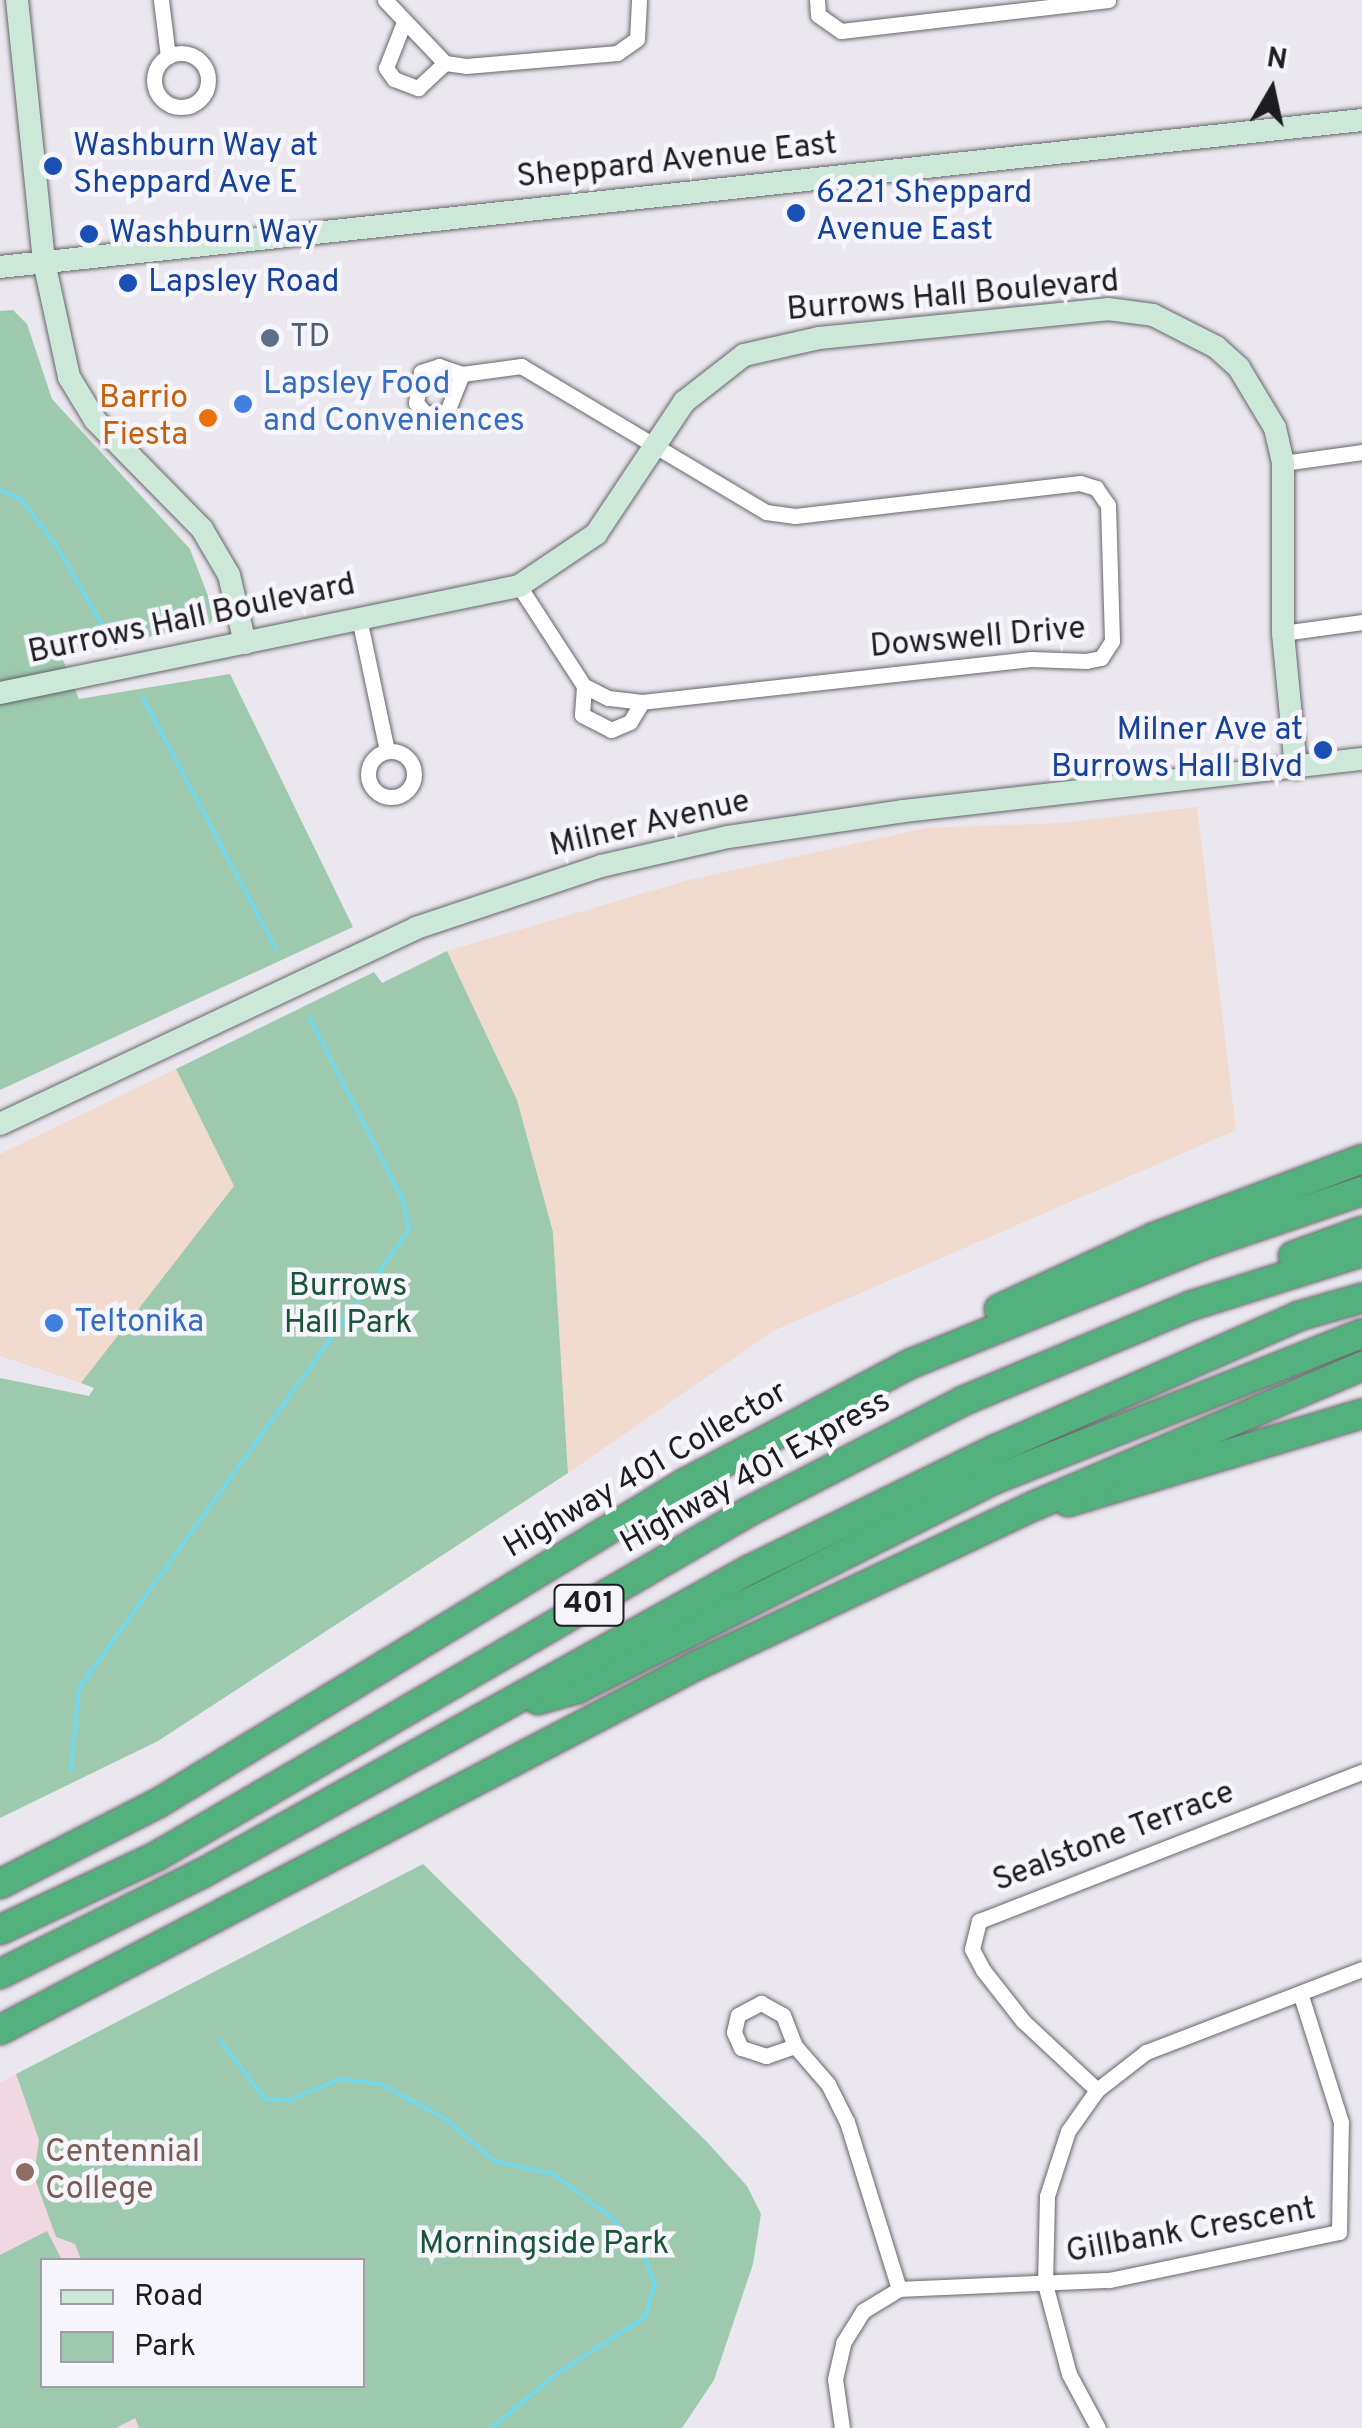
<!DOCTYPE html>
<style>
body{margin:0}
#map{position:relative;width:1362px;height:2428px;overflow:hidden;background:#eae7ef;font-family:Overpass,sans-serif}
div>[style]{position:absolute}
.industrial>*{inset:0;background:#f1dace}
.education>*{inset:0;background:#f0d7e2}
.green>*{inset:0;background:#9dc9af}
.stream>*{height:4px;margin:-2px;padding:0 2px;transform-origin:2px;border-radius:2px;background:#74d8eb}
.roads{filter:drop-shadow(0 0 2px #68656b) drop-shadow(0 0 2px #68656b)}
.street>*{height:15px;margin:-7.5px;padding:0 7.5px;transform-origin:7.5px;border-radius:7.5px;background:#fff}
.street>.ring{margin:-7.5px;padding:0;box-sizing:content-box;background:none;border:15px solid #fff;border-radius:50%}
.secondary>*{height:22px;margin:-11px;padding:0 11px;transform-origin:11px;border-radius:11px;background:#cbe8d8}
.highway>*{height:28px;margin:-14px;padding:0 14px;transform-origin:14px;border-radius:14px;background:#52b17c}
.dots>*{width:28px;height:28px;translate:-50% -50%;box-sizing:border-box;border:5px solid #f7f5fc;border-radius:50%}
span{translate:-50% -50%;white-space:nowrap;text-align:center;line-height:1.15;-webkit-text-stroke:9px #f7f5fc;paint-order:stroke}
.shield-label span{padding:2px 8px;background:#f7f5fc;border:2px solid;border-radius:8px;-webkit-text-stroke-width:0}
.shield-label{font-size:30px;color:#1d1c1f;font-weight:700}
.transit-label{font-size:32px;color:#164399}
.left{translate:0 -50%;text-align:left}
.right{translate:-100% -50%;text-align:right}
.street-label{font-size:32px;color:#1d1c1f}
.service-label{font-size:32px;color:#4e5e75}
.shop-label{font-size:32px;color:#366cbe}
.food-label{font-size:32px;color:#c56008}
.park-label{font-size:32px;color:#1b5539}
.education-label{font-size:32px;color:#785e54}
.legend{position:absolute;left:40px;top:2258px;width:325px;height:130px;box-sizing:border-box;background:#f7f5fc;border:2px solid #a09ea4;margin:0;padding:12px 18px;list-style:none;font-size:30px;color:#1d1c1f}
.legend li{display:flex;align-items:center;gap:20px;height:50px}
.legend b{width:50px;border:2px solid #a09ea4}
.north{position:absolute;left:1222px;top:40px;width:100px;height:100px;-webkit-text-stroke:8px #f7f5fc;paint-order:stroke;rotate:9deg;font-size:28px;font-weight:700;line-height:40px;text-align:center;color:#1d1c1f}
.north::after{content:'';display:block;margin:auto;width:35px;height:45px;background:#1d1c1f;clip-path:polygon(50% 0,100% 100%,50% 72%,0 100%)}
</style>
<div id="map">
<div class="industrial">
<div style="clip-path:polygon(1197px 807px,1236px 1130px,773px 1331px,568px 1473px,553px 1232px,517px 1100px,447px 951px,689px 880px,926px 828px,1061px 823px)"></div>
<div style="clip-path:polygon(176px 1069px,237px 1191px,81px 1383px,0 1356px,0 1154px)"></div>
</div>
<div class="education">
<div style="clip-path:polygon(16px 2074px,81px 2260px,42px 2260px,42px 2386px,124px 2386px,139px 2428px,0 2428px,0 2083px)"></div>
</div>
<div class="green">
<div style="clip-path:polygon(13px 310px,27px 324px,52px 399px,190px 549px,215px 614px,210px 624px,61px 655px,79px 699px,230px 674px,353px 927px,0 1090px,0 311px)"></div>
<div style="clip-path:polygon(447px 951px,517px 1100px,553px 1232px,568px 1473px,158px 1741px,0 1818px,0 1378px,89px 1396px,94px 1388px,81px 1383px,234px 1186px,176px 1069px,374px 972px,382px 983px)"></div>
<div style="clip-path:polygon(423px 1864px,707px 2142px,747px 2186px,761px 2214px,753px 2264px,714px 2380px,682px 2428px,139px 2428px,135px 2418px,116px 2428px,0 2428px,0 2255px,47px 2231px,62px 2260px,42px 2260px,42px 2386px,362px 2386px,362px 2260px,81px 2260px,75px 2244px,56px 2237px,34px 2176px,39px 2140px,16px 2074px)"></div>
</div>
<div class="stream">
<div style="left:0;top:490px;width:24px;rotate:24deg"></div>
<div style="left:22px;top:500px;width:59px;rotate:53.3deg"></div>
<div style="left:57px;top:547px;width:117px;rotate:59.7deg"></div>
<div style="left:143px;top:698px;width:284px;rotate:62.1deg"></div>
<div style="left:71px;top:1771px;width:83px;rotate:-84.5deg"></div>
<div style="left:79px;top:1688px;width:565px;rotate:-54.23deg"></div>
<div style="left:409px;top:1230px;width:33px;rotate:-102deg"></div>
<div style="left:402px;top:1198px;width:203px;rotate:-117.2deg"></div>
<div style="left:220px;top:2040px;width:74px;rotate:52.7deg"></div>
<div style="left:265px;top:2099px;width:25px;rotate:2deg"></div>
<div style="left:290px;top:2100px;width:54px;rotate:-22.8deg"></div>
<div style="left:340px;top:2079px;width:40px;rotate:7.1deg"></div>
<div style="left:380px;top:2084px;width:72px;rotate:28deg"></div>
<div style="left:444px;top:2118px;width:67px;rotate:40.1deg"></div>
<div style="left:495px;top:2161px;width:59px;rotate:12.6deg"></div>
<div style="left:553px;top:2174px;width:71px;rotate:36.4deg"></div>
<div style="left:610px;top:2216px;width:50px;rotate:48.3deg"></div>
<div style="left:643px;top:2253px;width:33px;rotate:69deg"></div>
<div style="left:655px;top:2284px;width:34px;rotate:107deg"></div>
<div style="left:645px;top:2317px;width:109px;rotate:147.3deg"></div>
<div style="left:553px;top:2376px;width:80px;rotate:139.6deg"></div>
</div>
<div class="roads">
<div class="street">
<div style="left:161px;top:0;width:57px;rotate:83deg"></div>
<div style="left:385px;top:0;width:87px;rotate:46.4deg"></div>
<div style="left:445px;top:63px;width:21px;rotate:8deg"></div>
<div style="left:466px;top:66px;width:152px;rotate:-4.9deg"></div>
<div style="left:617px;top:53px;width:24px;rotate:-35deg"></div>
<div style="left:637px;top:39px;width:39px;rotate:-87deg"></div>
<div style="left:817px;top:0;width:15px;rotate:86deg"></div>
<div style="left:818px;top:15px;width:28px;rotate:35deg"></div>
<div style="left:841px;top:31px;width:269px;rotate:-6.6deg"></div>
<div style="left:404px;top:22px;width:49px;rotate:111.4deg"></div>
<div style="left:386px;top:68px;width:14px;rotate:54deg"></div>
<div style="left:394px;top:79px;width:26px;rotate:21deg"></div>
<div style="left:418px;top:88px;width:37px;rotate:-43deg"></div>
<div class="ring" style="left:154px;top:53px;width:39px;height:39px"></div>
<div style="left:462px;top:374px;width:43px;rotate:111.8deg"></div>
<div style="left:446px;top:414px;width:21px;rotate:-177deg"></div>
<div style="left:425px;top:413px;width:13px;rotate:-132deg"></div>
<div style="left:416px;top:403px;width:31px;rotate:-81deg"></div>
<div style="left:421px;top:372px;width:19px;rotate:-18deg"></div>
<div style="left:439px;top:366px;width:24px;rotate:19deg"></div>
<div style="left:462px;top:374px;width:60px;rotate:-7.7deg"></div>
<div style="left:521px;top:366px;width:285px;rotate:30.8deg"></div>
<div style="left:766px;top:512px;width:29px;rotate:8deg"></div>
<div style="left:795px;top:516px;width:287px;rotate:-6.6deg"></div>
<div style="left:1080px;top:483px;width:17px;rotate:17deg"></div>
<div style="left:1096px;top:488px;width:21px;rotate:55deg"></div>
<div style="left:1108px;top:505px;width:136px;rotate:88.3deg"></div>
<div style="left:1112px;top:641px;width:20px;rotate:123deg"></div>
<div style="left:1101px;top:658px;width:15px;rotate:169deg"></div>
<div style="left:1086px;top:661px;width:55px;rotate:-177.9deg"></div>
<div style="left:1031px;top:659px;width:391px;rotate:173.7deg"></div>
<div style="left:642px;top:702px;width:34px;rotate:-173deg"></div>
<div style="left:608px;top:698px;width:27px;rotate:-153deg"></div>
<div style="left:584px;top:686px;width:119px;rotate:-123deg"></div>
<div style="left:1283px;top:463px;width:80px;rotate:-7.9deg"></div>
<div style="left:359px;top:618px;width:136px;rotate:78.1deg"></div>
<div style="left:1283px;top:633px;width:80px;rotate:-7.9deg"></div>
<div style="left:584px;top:686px;width:29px;rotate:94deg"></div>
<div style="left:582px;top:715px;width:33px;rotate:27deg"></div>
<div style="left:611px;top:730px;width:21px;rotate:-23deg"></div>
<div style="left:630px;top:722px;width:23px;rotate:-59deg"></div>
<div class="ring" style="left:368px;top:751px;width:31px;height:31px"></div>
<div style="left:761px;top:2003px;width:25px;rotate:29deg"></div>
<div style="left:783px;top:2015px;width:33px;rotate:69deg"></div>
<div style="left:795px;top:2046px;width:31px;rotate:161deg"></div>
<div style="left:766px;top:2056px;width:26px;rotate:-162deg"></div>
<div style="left:741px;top:2048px;width:17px;rotate:-114deg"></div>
<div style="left:734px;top:2032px;width:17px;rotate:-77deg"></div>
<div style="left:738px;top:2015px;width:26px;rotate:-28deg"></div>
<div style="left:795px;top:2046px;width:50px;rotate:49deg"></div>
<div style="left:828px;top:2084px;width:42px;rotate:63.4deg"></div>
<div style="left:847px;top:2122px;width:175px;rotate:72.7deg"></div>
<div style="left:1097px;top:2090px;width:101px;rotate:-137deg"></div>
<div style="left:1023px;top:2021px;width:65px;rotate:-128.1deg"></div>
<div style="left:983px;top:1970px;width:24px;rotate:-118deg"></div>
<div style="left:972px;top:1949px;width:29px;rotate:-76deg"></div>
<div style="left:979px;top:1921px;width:411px;rotate:-21.3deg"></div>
<div style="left:842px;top:2428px;width:49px;rotate:-98.1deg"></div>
<div style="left:835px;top:2379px;width:37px;rotate:-77deg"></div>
<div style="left:843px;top:2343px;width:38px;rotate:-58deg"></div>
<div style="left:863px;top:2311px;width:42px;rotate:-31.4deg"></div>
<div style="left:899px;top:2289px;width:210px;rotate:-2.5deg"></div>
<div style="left:1109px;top:2280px;width:235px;rotate:-11.8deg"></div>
<div style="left:1339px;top:2232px;width:110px;rotate:-89deg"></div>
<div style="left:1341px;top:2122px;width:135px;rotate:-107.6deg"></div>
<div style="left:1098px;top:2428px;width:61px;rotate:-118.2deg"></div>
<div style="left:1069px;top:2374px;width:93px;rotate:-104.9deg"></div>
<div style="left:1045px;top:2284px;width:88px;rotate:-88.7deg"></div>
<div style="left:1047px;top:2196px;width:68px;rotate:-72.1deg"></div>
<div style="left:1068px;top:2131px;width:50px;rotate:-54.7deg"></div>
<div style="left:1097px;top:2090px;width:62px;rotate:-37.8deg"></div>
<div style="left:1146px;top:2052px;width:231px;rotate:-21deg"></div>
</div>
<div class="secondary">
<div style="left:17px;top:0;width:263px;rotate:84.1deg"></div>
<div style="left:44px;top:262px;width:118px;rotate:77.7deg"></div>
<div style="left:69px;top:377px;width:50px;rotate:58.8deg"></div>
<div style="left:95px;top:420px;width:153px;rotate:45.5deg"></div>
<div style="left:202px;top:529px;width:53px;rotate:59.6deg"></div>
<div style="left:229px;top:575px;width:70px;rotate:76.8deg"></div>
<div style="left:0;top:267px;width:1370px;rotate:-6.16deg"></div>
<div style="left:0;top:693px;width:530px;rotate:-11.65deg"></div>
<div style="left:519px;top:586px;width:93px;rotate:-34deg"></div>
<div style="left:596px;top:534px;width:159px;rotate:-56.3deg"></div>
<div style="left:684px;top:402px;width:76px;rotate:-38.1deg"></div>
<div style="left:744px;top:355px;width:77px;rotate:-12.8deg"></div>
<div style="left:819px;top:338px;width:290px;rotate:-5.7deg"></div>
<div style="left:1108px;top:309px;width:45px;rotate:7.6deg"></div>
<div style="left:1153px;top:315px;width:71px;rotate:26.9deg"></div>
<div style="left:1216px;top:347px;width:31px;rotate:42deg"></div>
<div style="left:1239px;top:368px;width:70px;rotate:59deg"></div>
<div style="left:1275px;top:428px;width:36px;rotate:77deg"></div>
<div style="left:1283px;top:463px;width:170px;rotate:90deg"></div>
<div style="left:1283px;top:633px;width:136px;rotate:84.5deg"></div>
<div style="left:0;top:1124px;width:460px;rotate:-25.2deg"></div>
<div style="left:416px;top:928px;width:195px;rotate:-18.5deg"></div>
<div style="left:601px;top:866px;width:130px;rotate:-12.9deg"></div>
<div style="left:728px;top:837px;width:178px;rotate:-8.4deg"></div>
<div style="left:904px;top:811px;width:461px;rotate:-6.5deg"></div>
</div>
<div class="highway">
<div style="left:1293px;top:1256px;width:73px;rotate:-19.9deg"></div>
<div style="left:999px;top:1309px;width:172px;rotate:-24.8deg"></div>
<div style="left:1155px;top:1237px;width:221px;rotate:-20.6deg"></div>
<div style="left:1068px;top:1502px;width:307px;rotate:-16.7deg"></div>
<div style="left:538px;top:1700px;width:41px;rotate:-15.8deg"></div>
<div style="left:577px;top:1689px;width:462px;rotate:-26.7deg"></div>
<div style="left:990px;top:1481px;width:400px;rotate:-21.6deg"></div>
<div style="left:0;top:1884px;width:180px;rotate:-27.1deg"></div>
<div style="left:160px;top:1802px;width:614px;rotate:-31.28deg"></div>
<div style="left:685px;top:1483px;width:255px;rotate:-27.9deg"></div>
<div style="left:910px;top:1364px;width:319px;rotate:-22.1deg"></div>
<div style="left:1206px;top:1244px;width:165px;rotate:-18.8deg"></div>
<div style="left:0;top:1930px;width:174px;rotate:-25.2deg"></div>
<div style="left:157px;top:1856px;width:684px;rotate:-30.2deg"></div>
<div style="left:748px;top:1512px;width:242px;rotate:-27.3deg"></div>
<div style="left:963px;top:1401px;width:246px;rotate:-22.7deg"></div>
<div style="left:1190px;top:1306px;width:180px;rotate:-17.4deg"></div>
<div style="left:0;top:1974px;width:225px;rotate:-26.5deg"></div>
<div style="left:201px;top:1874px;width:627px;rotate:-29.02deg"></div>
<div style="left:749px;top:1570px;width:273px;rotate:-26.1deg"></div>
<div style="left:994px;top:1450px;width:333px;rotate:-23.7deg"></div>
<div style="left:1299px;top:1316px;width:66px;rotate:-15.9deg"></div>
<div style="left:0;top:2030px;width:785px;rotate:-27.64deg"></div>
<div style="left:695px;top:1666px;width:377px;rotate:-25.3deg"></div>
<div style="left:1036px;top:1505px;width:354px;rotate:-23.1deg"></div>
</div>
</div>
<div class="dots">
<div style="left:53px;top:166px;background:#1a4fb4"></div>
<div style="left:796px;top:213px;background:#1a4fb4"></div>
<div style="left:89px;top:234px;background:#1a4fb4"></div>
<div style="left:128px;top:283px;background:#1a4fb4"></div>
<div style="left:270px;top:338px;background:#5c6f8a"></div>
<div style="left:243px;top:404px;background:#3f7fe0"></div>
<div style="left:208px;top:418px;background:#e8710a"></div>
<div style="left:1323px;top:750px;background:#1a4fb4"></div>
<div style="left:54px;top:1323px;background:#3f7fe0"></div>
<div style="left:25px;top:2172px;background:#8d6e63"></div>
</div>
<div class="shield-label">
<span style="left:589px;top:1605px">401</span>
</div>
<div class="transit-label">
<span class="left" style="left:73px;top:166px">Washburn Way at<br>Sheppard Ave E</span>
<span class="left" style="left:816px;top:213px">6221 Sheppard<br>Avenue East</span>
<span class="left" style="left:109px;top:234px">Washburn Way</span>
<span class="left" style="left:148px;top:283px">Lapsley Road</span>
<span class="right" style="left:1303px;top:750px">Milner Ave at<br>Burrows Hall Blvd</span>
</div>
<div class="street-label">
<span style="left:677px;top:162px;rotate:-6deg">Sheppard Avenue East</span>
<span style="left:953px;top:297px;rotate:-5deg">Burrows Hall Boulevard</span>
<span style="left:192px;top:620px;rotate:-12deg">Burrows Hall Boulevard</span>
<span style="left:978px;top:639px;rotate:-5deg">Dowswell Drive</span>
<span style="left:650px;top:825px;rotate:-13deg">Milner Avenue</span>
<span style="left:646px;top:1471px;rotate:-30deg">Highway 401 Collector</span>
<span style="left:756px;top:1473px;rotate:-29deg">Highway 401 Express</span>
<span style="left:1114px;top:1838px;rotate:-21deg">Sealstone Terrace</span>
<span style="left:1191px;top:2232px;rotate:-10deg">Gillbank Crescent</span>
</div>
<div class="service-label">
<span class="left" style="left:290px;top:338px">TD</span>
</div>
<div class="shop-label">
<span class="left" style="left:263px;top:404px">Lapsley Food<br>and Conveniences</span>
<span class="left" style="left:74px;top:1323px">Teltonika</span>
</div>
<div class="food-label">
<span class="right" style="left:188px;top:418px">Barrio<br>Fiesta</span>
</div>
<div class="park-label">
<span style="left:348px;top:1306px">Burrows<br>Hall Park</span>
<span style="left:544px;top:2245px">Morningside Park</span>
</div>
<div class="education-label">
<span class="left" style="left:45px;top:2172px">Centennial<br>College</span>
</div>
<ul class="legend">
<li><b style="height:12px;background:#cbe8d8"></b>Road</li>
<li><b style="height:28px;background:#9dc9af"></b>Park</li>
</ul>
<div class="north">N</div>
</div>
